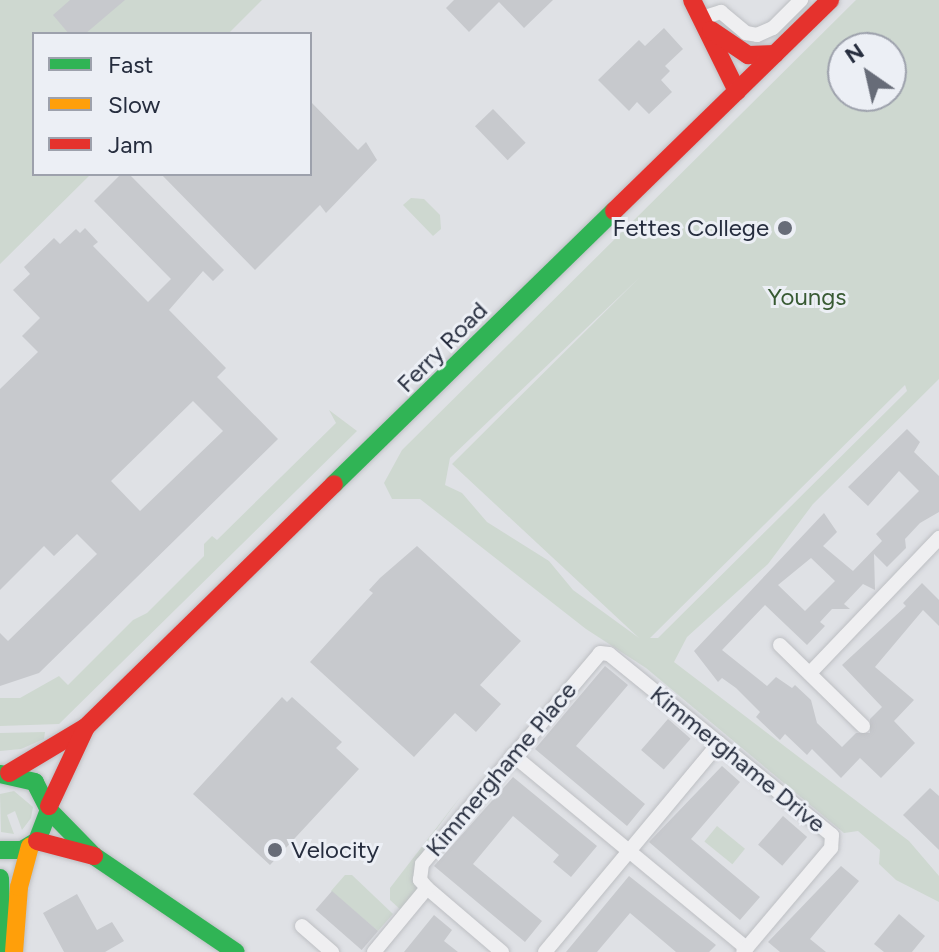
<!DOCTYPE html>
<style>
body{margin:0}
#map{position:relative;width:939px;height:952px;overflow:hidden;background:#dfe1e5;font-family:Figtree,sans-serif}
div>[style]{position:absolute}
.green>*{inset:0;background:#ced8d0;transform-origin:0 0}
.building>*{inset:0;background:#c7c9cd;transform-origin:0 0}
.roads{filter:drop-shadow(0 0 2px #bdbfc3) drop-shadow(0 0 2px #bdbfc3)}
.street>*{height:14px;margin:-7px;padding:0 7px;transform-origin:7px;border-radius:7px;background:#efeff1}
.fast>*{height:18px;margin:-9px;padding:0 9px;transform-origin:9px;border-radius:9px;background:#30b455}
.slow>*{height:18px;margin:-9px;padding:0 9px;transform-origin:9px;border-radius:9px;background:#ff9f0a}
.jam>*{height:18px;margin:-9px;padding:0 9px;transform-origin:9px;border-radius:9px;background:#e5322d}
.dots>*{width:22px;height:22px;translate:-50% -50%;box-sizing:border-box;border:4px solid #eceff5;border-radius:50%}
span{translate:-50% -50%;white-space:nowrap;text-align:center;line-height:1.15;-webkit-text-stroke:6px #eceff5;paint-order:stroke}
.poi-label{font-size:24px;color:#262d3e}
.right{translate:-100% -50%;text-align:right}
.left{translate:0 -50%;text-align:left}
.park-label{font-size:24px;color:#385a33}
.street-label{font-size:24px;color:#262d3e}
.legend{position:absolute;left:32px;top:32px;width:280px;height:144px;box-sizing:border-box;background:#eceff5;border:2px solid #9da1ac;margin:0;padding:10px 14px;list-style:none;font-size:24px;color:#262d3e}
.legend li{display:flex;align-items:center;gap:16px;height:40px}
.legend b{width:40px;border:2px solid #9da1ac}
.north{position:absolute;left:827px;top:32px;width:80px;height:80px;box-sizing:border-box;background:#eceff5;border:2px solid #9da1ac;border-radius:50%;rotate:326deg;font-size:22px;font-weight:700;line-height:32px;text-align:center;color:#262d3e}
.north::after{content:'';display:block;margin:auto;width:28px;height:36px;background:#676c78;clip-path:polygon(50% 0,100% 100%,50% 72%,0 100%)}
</style>
<div id="map">
<div class="green">
<div style="clip-path:polygon(0 0,262px 0,228px 34px,34px 34px,34px 174px,91px 174px,0 264px)"></div>
<div style="clip-path:polygon(evenodd,856px 0,939px 0,939px 379px,813px 504px,768px 564px,687px 637px,674px 662px,909px 841px,939px 876px,939px 902px,896px 880px,879px 864px,880px 850px,858px 831px,844px 833px,646px 668px,586px 629px,420px 499px,392px 499px,384px 483px,402px 450px,856px 0,843px 48px,891px 48px,891px 96px,843px 96px,843px 48px,856px 0,640px 277px,452px 464px,639px 638px,573px 590px,549px 561px,487px 522px,462px 493px,445px 485px,450px 458px,640px 277px,856px 0,905px 385px,907px 391px,658px 638px,650px 638px,905px 385px)"></div>
<div style="clip-path:polygon(411px 198px,424px 199px,440px 215px,441px 229px,433px 236px,403px 205px)"></div>
<div style="clip-path:polygon(329px 410px,357px 431px,59px 724px,0 726px,0 698px,20px 698px,59px 676px,68px 685px,133px 620px,147px 613px,204px 556px,204px 544px,212px 536px,217px 540px,336px 423px)"></div>
<div style="clip-path:polygon(45px 732px,44px 739px,21px 749px,0 751px,0 733px)"></div>
<div style="clip-path:polygon(14px 791px,33px 807px,31px 818px,22px 830px,15px 811px,7px 815px,14px 834px,1px 832px,0 794px)"></div>
<div style="clip-path:polygon(461px 796px,424px 846px,419px 890px,402px 911px,390px 900px,390px 888px)"></div>
<div style="left:717px;top:826px;width:36px;height:20px;rotate:39deg"></div>
<div style="clip-path:polygon(345px 875px,352px 875px,393px 914px,378px 931px,331px 891px)"></div>
</div>
<div class="building">
<div style="clip-path:polygon(70px 0,125px 0,85px 34px,69px 34px,53px 15px)"></div>
<div style="clip-path:polygon(454px 0,553px 0,524px 28px,499px 2px,469px 32px,446px 8px)"></div>
<div style="clip-path:polygon(664px 28px,683px 49px,665px 66px,670px 71px,661px 80px,672px 92px,649px 114px,637px 102px,629px 111px,598px 80px,639px 40px,645px 46px)"></div>
<div style="clip-path:polygon(310px 101px,358px 150px,366px 142px,377px 160px,326px 213px,320px 205px,255px 270px,161px 174px,310px 174px)"></div>
<div style="left:493px;top:109px;width:47px;height:25px;rotate:46deg"></div>
<div style="clip-path:polygon(evenodd,121px 174px,129px 174px,224px 270px,213px 281px,203px 271px,169px 310px,226px 368px,217px 377px,278px 439px,39px 673px,0 686px,0 633px,8px 641px,97px 554px,77px 534px,54px 556px,44px 546px,0 590px,0 389px,38px 352px,22px 336px,40px 318px,13px 290px,30px 274px,24px 267px,54px 238px,60px 244px,76px 229px,80px 233px,85px 228px,98px 242px,93px 246px,148px 302px,171px 279px,94px 201px,121px 174px,193px 401px,223px 431px,140px 511px,111px 481px,193px 401px)"></div>
<div style="clip-path:polygon(evenodd,907px 429px,920px 442px,914px 452px,939px 476px,939px 512px,920px 523px,905px 539px,906px 548px,887px 567px,874px 554px,875px 590px,863px 584px,844px 604px,850px 609px,832px 609px,820px 622px,825px 626px,807px 645px,765px 605px,722px 650px,767px 686px,776px 677px,792px 688px,795px 685px,811px 700px,817px 723px,842px 747px,856px 733px,870px 733px,870px 719px,882px 707px,842px 665px,906px 606px,903px 603px,922px 583px,939px 600px,939px 626px,923px 610px,875px 667px,914px 700px,894px 721px,915px 743px,881px 778px,860px 758px,841px 778px,812px 749px,807px 755px,785px 734px,780px 740px,756px 717px,760px 712px,736px 688px,722px 678px,718px 682px,694px 651px,824px 513px,837px 532px,823px 546px,853px 571px,882px 541px,876px 534px,919px 491px,899px 471px,868px 506px,848px 487px,907px 429px,811px 558px,835px 581px,805px 611px,778px 585px,811px 558px)"></div>
<div style="clip-path:polygon(417px 546px,521px 641px,480px 685px,501px 704px,476px 732px,455px 713px,414px 757px,310px 662px,373px 593px,369px 590px,380px 578px)"></div>
<div style="clip-path:polygon(605px 666px,628px 685px,576px 746px,645px 804px,627px 826px,535px 749px)"></div>
<div style="clip-path:polygon(282px 697px,287px 702px,292px 697px,342px 742px,336px 748px,359px 769px,270px 865px,193px 794px)"></div>
<div style="left:668px;top:719px;width:30px;height:41px;rotate:41deg"></div>
<div style="clip-path:polygon(722px 766px,740px 782px,691px 839px,760px 897px,740px 920px,649px 842px)"></div>
<div style="clip-path:polygon(513px 777px,597px 846px,571px 877px,553px 862px,559px 855px,513px 816px,473px 864px,542px 921px,525px 942px,434px 866px)"></div>
<div style="clip-path:polygon(930px 788px,939px 796px,939px 850px,903px 815px)"></div>
<div style="left:783px;top:816px;width:32px;height:38px;rotate:41deg"></div>
<div style="clip-path:polygon(841px 866px,859px 881px,810px 939px,826px 952px,780px 952px,768px 942px)"></div>
<div style="clip-path:polygon(629px 876px,716px 945px,709px 952px,676px 952px,630px 913px,597px 952px,566px 952px)"></div>
<div style="left:332px;top:891px;width:61px;height:25px;rotate:41deg"></div>
<div style="clip-path:polygon(77px 894px,97px 930px,112px 922px,124px 941px,105px 952px,64px 952px,43px 913px)"></div>
<div style="clip-path:polygon(899px 914px,925px 936px,912px 952px,884px 952px,874px 944px)"></div>
<div style="clip-path:polygon(434px 915px,452px 930px,444px 941px,458px 952px,404px 952px)"></div>
</div>
<div class="roads">
<div class="street">
<div style="left:702px;top:18px;width:20px;rotate:-18deg"></div>
<div style="left:721px;top:12px;width:33px;rotate:40deg"></div>
<div style="left:746px;top:33px;width:11px;rotate:10deg"></div>
<div style="left:757px;top:35px;width:17px;rotate:-24deg"></div>
<div style="left:773px;top:28px;width:40px;rotate:-45deg"></div>
<div style="left:780px;top:645px;width:116px;rotate:44.3deg"></div>
<div style="left:810px;top:673px;width:187px;rotate:-46.3deg"></div>
<div style="left:513px;top:755px;width:303px;rotate:39.6deg"></div>
<div style="left:302px;top:926px;width:40px;rotate:41deg"></div>
<div style="left:374px;top:952px;width:83px;rotate:-50.4deg"></div>
<div style="left:502px;top:952px;width:99px;rotate:-139.5deg"></div>
<div style="left:427px;top:888px;width:11px;rotate:-131deg"></div>
<div style="left:420px;top:880px;width:16px;rotate:-83deg"></div>
<div style="left:422px;top:864px;width:276px;rotate:-49.8deg"></div>
<div style="left:600px;top:653px;width:9px;rotate:6deg"></div>
<div style="left:609px;top:654px;width:287px;rotate:39.1deg"></div>
<div style="left:832px;top:835px;width:13px;rotate:94deg"></div>
<div style="left:831px;top:848px;width:136px;rotate:130.2deg"></div>
<div style="left:545px;top:952px;width:272px;rotate:-50.2deg"></div>
</div>
<div class="fast">
<div style="left:334px;top:484px;width:391px;rotate:-44.3deg"></div>
<div style="left:49px;top:810px;width:64px;rotate:45.6deg"></div>
<div style="left:94px;top:856px;width:171px;rotate:34.1deg"></div>
<div style="left:0;top:850px;width:22px"></div>
<div style="left:22px;top:850px;width:17px;rotate:-31deg"></div>
<div style="left:37px;top:841px;width:33px;rotate:-69deg"></div>
<div style="left:49px;top:810px;width:31px;rotate:-117deg"></div>
<div style="left:35px;top:782px;width:35px;rotate:-167deg"></div>
<div style="left:0;top:878px;width:74px;rotate:88.5deg"></div>
</div>
<div class="slow">
<div style="left:14px;top:952px;width:65px;rotate:-85.6deg"></div>
<div style="left:19px;top:887px;width:42px;rotate:-75deg"></div>
</div>
<div class="jam">
<div style="left:692px;top:0;width:102px;rotate:63.7deg"></div>
<div style="left:711px;top:30px;width:45px;rotate:34deg"></div>
<div style="left:748px;top:55px;width:27px;rotate:-2deg"></div>
<div style="left:614px;top:211px;width:302px;rotate:-44.3deg"></div>
<div style="left:9px;top:773px;width:90px;rotate:-30.9deg"></div>
<div style="left:86px;top:727px;width:347px;rotate:-44.4deg"></div>
<div style="left:49px;top:806px;width:87px;rotate:-64.9deg"></div>
<div style="left:37px;top:841px;width:59px;rotate:14.7deg"></div>
</div>
</div>
<div class="dots">
<div style="left:785px;top:228px;background:#676c78"></div>
<div style="left:275px;top:850px;background:#676c78"></div>
</div>
<div class="poi-label">
<span class="right" style="left:769px;top:228px">Fettes College</span>
<span class="left" style="left:291px;top:850px">Velocity</span>
</div>
<div class="park-label">
<span style="left:807px;top:297px">Youngs</span>
</div>
<div class="street-label">
<span style="left:442px;top:347px;rotate:-45deg">Ferry Road</span>
<span style="left:738px;top:759px;rotate:39deg">Kimmerghame Drive</span>
<span style="left:501px;top:769px;rotate:-50deg">Kimmerghame Place</span>
</div>
<ul class="legend">
<li><b style="height:10px;background:#30b455"></b>Fast</li>
<li><b style="height:10px;background:#ff9f0a"></b>Slow</li>
<li><b style="height:10px;background:#e5322d"></b>Jam</li>
</ul>
<div class="north">N</div>
</div>
